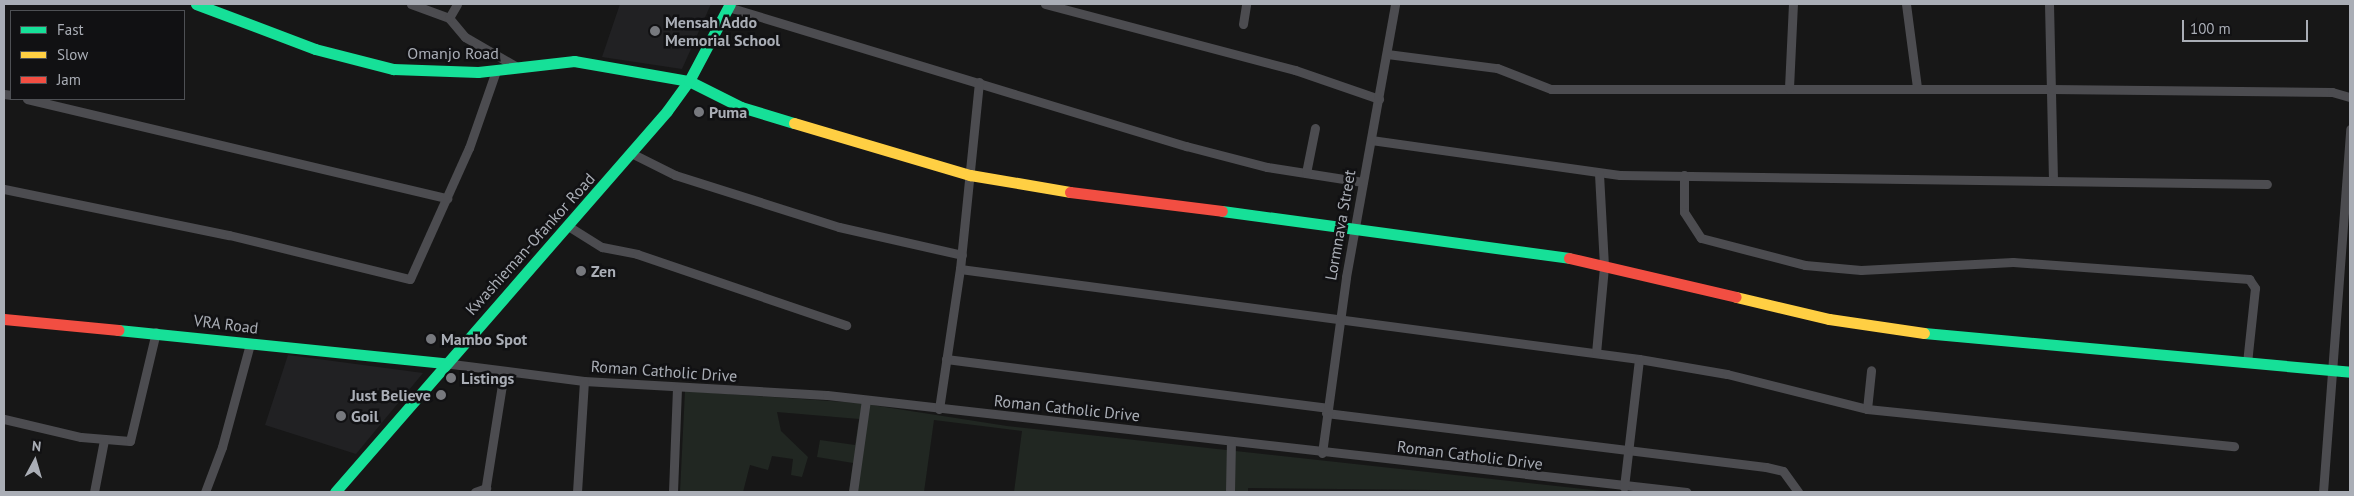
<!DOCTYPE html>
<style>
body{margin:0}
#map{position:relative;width:2354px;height:496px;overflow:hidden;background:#171717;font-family:"PT Sans",sans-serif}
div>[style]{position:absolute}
.built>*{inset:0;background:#212123}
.green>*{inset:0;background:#212722}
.street>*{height:9px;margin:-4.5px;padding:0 4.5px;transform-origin:4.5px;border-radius:4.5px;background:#4c4c50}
.fast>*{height:11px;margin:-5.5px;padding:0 5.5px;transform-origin:5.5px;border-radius:5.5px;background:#16e098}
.slow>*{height:11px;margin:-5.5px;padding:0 5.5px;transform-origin:5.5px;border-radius:5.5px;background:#ffcf43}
.jam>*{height:11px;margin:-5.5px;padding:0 5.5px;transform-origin:5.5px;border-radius:5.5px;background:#f24e42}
.dots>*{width:14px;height:14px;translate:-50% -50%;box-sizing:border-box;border:2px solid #111113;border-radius:50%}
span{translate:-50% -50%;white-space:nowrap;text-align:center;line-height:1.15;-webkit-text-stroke:5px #111113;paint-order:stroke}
.poi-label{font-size:16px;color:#aaaeb6;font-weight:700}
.left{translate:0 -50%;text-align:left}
.right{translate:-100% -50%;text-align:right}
.street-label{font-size:16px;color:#aaaeb6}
.frame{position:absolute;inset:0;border:5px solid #aaaeb6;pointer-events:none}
.legend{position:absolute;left:10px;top:10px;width:175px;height:90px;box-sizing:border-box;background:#111113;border:1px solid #4e5054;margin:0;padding:6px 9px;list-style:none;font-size:15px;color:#aaaeb6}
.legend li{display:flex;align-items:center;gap:10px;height:25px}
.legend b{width:25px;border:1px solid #4e5054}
.north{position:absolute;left:10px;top:436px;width:50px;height:50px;-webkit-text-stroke:4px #111113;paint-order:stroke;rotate:6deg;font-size:14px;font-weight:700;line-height:20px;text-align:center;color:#aaaeb6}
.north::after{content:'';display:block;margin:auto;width:18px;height:22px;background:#aaaeb6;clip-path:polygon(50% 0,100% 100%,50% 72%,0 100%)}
.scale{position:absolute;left:2182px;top:20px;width:126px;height:22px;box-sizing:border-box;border:2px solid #aaaeb6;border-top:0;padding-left:6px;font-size:15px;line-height:18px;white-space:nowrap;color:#aaaeb6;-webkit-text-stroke:4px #111113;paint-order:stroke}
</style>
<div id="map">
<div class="built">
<div style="clip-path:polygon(620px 4px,711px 4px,682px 69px,602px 57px)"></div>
<div style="clip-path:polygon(288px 355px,423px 373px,356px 454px,265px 425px)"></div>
</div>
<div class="green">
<div style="clip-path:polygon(685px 391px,859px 403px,1007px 426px,1611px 492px,1248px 488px,1248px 492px,1014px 492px,1022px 431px,934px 420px,924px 492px,849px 492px,853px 463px,817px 457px,820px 440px,855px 445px,859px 419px,777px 412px,781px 431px,808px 457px,802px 477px,791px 475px,793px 459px,772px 456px,768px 470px,750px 465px,743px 492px,680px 492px)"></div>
</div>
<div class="street">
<div style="left:411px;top:4px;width:40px;rotate:20.2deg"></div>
<div style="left:449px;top:18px;width:25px;rotate:50deg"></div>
<div style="left:465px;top:37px;width:60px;rotate:30deg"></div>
<div style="left:1045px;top:4px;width:259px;rotate:14.8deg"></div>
<div style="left:1295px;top:70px;width:89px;rotate:19deg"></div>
<div style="left:1906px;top:4px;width:85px;rotate:82.5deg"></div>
<div style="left:2049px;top:4px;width:175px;rotate:88.7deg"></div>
<div style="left:728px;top:7px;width:479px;rotate:16.9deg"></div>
<div style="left:1186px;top:146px;width:84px;rotate:14.5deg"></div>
<div style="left:1267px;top:167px;width:97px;rotate:8.9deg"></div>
<div style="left:449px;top:18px;width:16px;rotate:-60deg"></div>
<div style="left:1243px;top:24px;width:20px;rotate:-81deg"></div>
<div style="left:1387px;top:54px;width:111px;rotate:7.3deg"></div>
<div style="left:1497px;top:68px;width:58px;rotate:21.3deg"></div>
<div style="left:1551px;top:89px;width:500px"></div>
<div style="left:2051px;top:89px;width:281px;rotate:0.6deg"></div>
<div style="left:2332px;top:92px;width:19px;rotate:16deg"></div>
<div style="left:1789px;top:88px;width:84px;rotate:-87.3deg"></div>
<div style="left:4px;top:94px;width:7px;rotate:8deg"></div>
<div style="left:27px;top:99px;width:432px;rotate:13.3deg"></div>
<div style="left:1371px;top:140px;width:251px;rotate:8deg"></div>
<div style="left:1620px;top:175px;width:647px;rotate:0.8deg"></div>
<div style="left:633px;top:154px;width:47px;rotate:26.6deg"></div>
<div style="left:675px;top:175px;width:172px;rotate:17.6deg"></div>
<div style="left:839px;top:227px;width:126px;rotate:12.8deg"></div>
<div style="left:1306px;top:173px;width:46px;rotate:-78.7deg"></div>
<div style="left:1684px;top:175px;width:37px;rotate:90deg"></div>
<div style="left:1684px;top:212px;width:31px;rotate:57deg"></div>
<div style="left:1701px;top:238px;width:107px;rotate:14.6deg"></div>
<div style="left:1805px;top:265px;width:56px;rotate:5.1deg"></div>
<div style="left:1861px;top:270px;width:152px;rotate:-3deg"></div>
<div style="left:2013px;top:262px;width:237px;rotate:4.1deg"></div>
<div style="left:2249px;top:279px;width:11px;rotate:56deg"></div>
<div style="left:2255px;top:288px;width:75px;rotate:96.1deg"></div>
<div style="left:4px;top:189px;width:230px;rotate:11.6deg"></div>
<div style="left:229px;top:235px;width:186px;rotate:13.7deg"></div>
<div style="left:410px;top:279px;width:144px;rotate:-65.8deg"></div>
<div style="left:469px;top:148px;width:82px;rotate:-70.7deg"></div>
<div style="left:568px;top:226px;width:40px;rotate:32deg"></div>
<div style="left:602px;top:247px;width:36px;rotate:11deg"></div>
<div style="left:637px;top:254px;width:221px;rotate:18.8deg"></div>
<div style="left:960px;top:269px;width:685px;rotate:7.55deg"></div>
<div style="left:1639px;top:359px;width:89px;rotate:9.7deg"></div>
<div style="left:1727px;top:374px;width:144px;rotate:14deg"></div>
<div style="left:1867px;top:409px;width:369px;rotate:5.8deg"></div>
<div style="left:1596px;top:353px;width:87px;rotate:-84.7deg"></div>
<div style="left:1604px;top:266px;width:93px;rotate:-93.1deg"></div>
<div style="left:946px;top:359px;width:384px;rotate:7.3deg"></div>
<div style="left:444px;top:363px;width:141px;rotate:7.3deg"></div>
<div style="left:584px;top:381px;width:243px;rotate:3.3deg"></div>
<div style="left:827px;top:395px;width:865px;rotate:6.44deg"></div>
<div style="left:939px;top:409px;width:142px;rotate:-81.5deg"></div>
<div style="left:960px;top:269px;width:188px;rotate:-84.2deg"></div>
<div style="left:1867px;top:409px;width:39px;rotate:-84deg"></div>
<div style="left:1326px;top:413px;width:443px;rotate:7deg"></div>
<div style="left:1766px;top:467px;width:17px;rotate:13deg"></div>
<div style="left:1783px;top:471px;width:26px;rotate:54deg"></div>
<div style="left:4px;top:419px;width:79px;rotate:13.2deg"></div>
<div style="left:81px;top:437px;width:49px;rotate:4.7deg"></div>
<div style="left:130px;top:441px;width:112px;rotate:-76.6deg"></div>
<div style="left:1322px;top:453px;width:178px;rotate:-82.2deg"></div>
<div style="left:1346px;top:277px;width:277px;rotate:-79.8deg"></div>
<div style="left:1624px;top:487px;width:129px;rotate:-83.3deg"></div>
<div style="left:94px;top:492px;width:53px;rotate:-79.1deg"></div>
<div style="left:205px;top:492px;width:48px;rotate:-69.3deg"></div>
<div style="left:222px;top:447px;width:107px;rotate:-74.8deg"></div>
<div style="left:475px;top:492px;width:12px;rotate:-20deg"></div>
<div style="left:485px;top:492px;width:121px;rotate:-81deg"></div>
<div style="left:577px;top:492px;width:111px;rotate:-86.4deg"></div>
<div style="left:673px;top:492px;width:104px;rotate:-87.8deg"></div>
<div style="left:853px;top:492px;width:93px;rotate:-82deg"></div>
<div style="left:1230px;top:492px;width:50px;rotate:-88.9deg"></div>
<div style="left:2323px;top:492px;width:364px;rotate:-85.7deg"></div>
</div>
<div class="fast">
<div style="left:196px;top:4px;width:127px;rotate:20.7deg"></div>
<div style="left:315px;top:49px;width:81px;rotate:14.4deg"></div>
<div style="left:393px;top:69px;width:85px;rotate:2deg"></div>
<div style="left:478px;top:72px;width:97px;rotate:-6.5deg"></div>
<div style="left:574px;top:61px;width:117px;rotate:9.9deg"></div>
<div style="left:689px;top:81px;width:58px;rotate:26.6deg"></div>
<div style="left:741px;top:107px;width:55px;rotate:16.8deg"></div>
<div style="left:1222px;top:211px;width:350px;rotate:7.7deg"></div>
<div style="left:118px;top:330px;width:328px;rotate:5.8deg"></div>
<div style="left:1924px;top:333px;width:428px;rotate:5.2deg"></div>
<div style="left:335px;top:492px;width:505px;rotate:-48.93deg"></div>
<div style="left:667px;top:111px;width:37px;rotate:-54deg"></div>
<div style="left:689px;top:81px;width:87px;rotate:-62deg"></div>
</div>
<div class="slow">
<div style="left:794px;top:123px;width:184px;rotate:16.5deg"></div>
<div style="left:970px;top:175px;width:101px;rotate:9.6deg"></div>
<div style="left:1736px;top:297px;width:96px;rotate:13.3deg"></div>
<div style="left:1829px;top:319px;width:96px;rotate:8.4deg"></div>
</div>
<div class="jam">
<div style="left:1070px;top:192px;width:153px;rotate:7.1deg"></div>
<div style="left:1569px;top:258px;width:171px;rotate:13.1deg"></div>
<div style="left:4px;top:319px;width:115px;rotate:5.5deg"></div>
</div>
<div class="dots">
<div style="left:655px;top:31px;background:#77797e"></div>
<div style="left:699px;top:112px;background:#77797e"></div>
<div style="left:581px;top:271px;background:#77797e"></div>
<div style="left:431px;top:339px;background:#77797e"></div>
<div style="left:451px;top:378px;background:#77797e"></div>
<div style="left:441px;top:395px;background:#77797e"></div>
<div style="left:341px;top:416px;background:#77797e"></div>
</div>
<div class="poi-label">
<span class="left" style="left:665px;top:31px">Mensah Addo<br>Memorial School</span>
<span class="left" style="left:709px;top:112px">Puma</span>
<span class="left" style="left:591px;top:271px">Zen</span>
<span class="left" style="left:441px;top:339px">Mambo Spot</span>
<span class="left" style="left:461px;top:378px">Listings</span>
<span class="right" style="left:431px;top:395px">Just Believe</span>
<span class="left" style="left:351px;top:416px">Goil</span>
</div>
<div class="street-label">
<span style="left:453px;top:53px">Omanjo Road</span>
<span style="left:1340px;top:225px;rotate:-80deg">Lormnava Street</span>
<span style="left:530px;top:244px;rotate:-48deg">Kwashieman-Ofankor Road</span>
<span style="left:226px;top:324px;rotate:7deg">VRA Road</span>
<span style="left:664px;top:371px;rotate:4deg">Roman Catholic Drive</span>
<span style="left:1067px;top:408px;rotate:6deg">Roman Catholic Drive</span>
<span style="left:1470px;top:455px;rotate:7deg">Roman Catholic Drive</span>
</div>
<div class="frame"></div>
<ul class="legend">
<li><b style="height:6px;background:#16e098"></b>Fast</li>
<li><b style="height:6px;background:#ffcf43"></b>Slow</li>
<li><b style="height:6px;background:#f24e42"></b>Jam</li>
</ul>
<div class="north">N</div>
<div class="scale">100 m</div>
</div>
